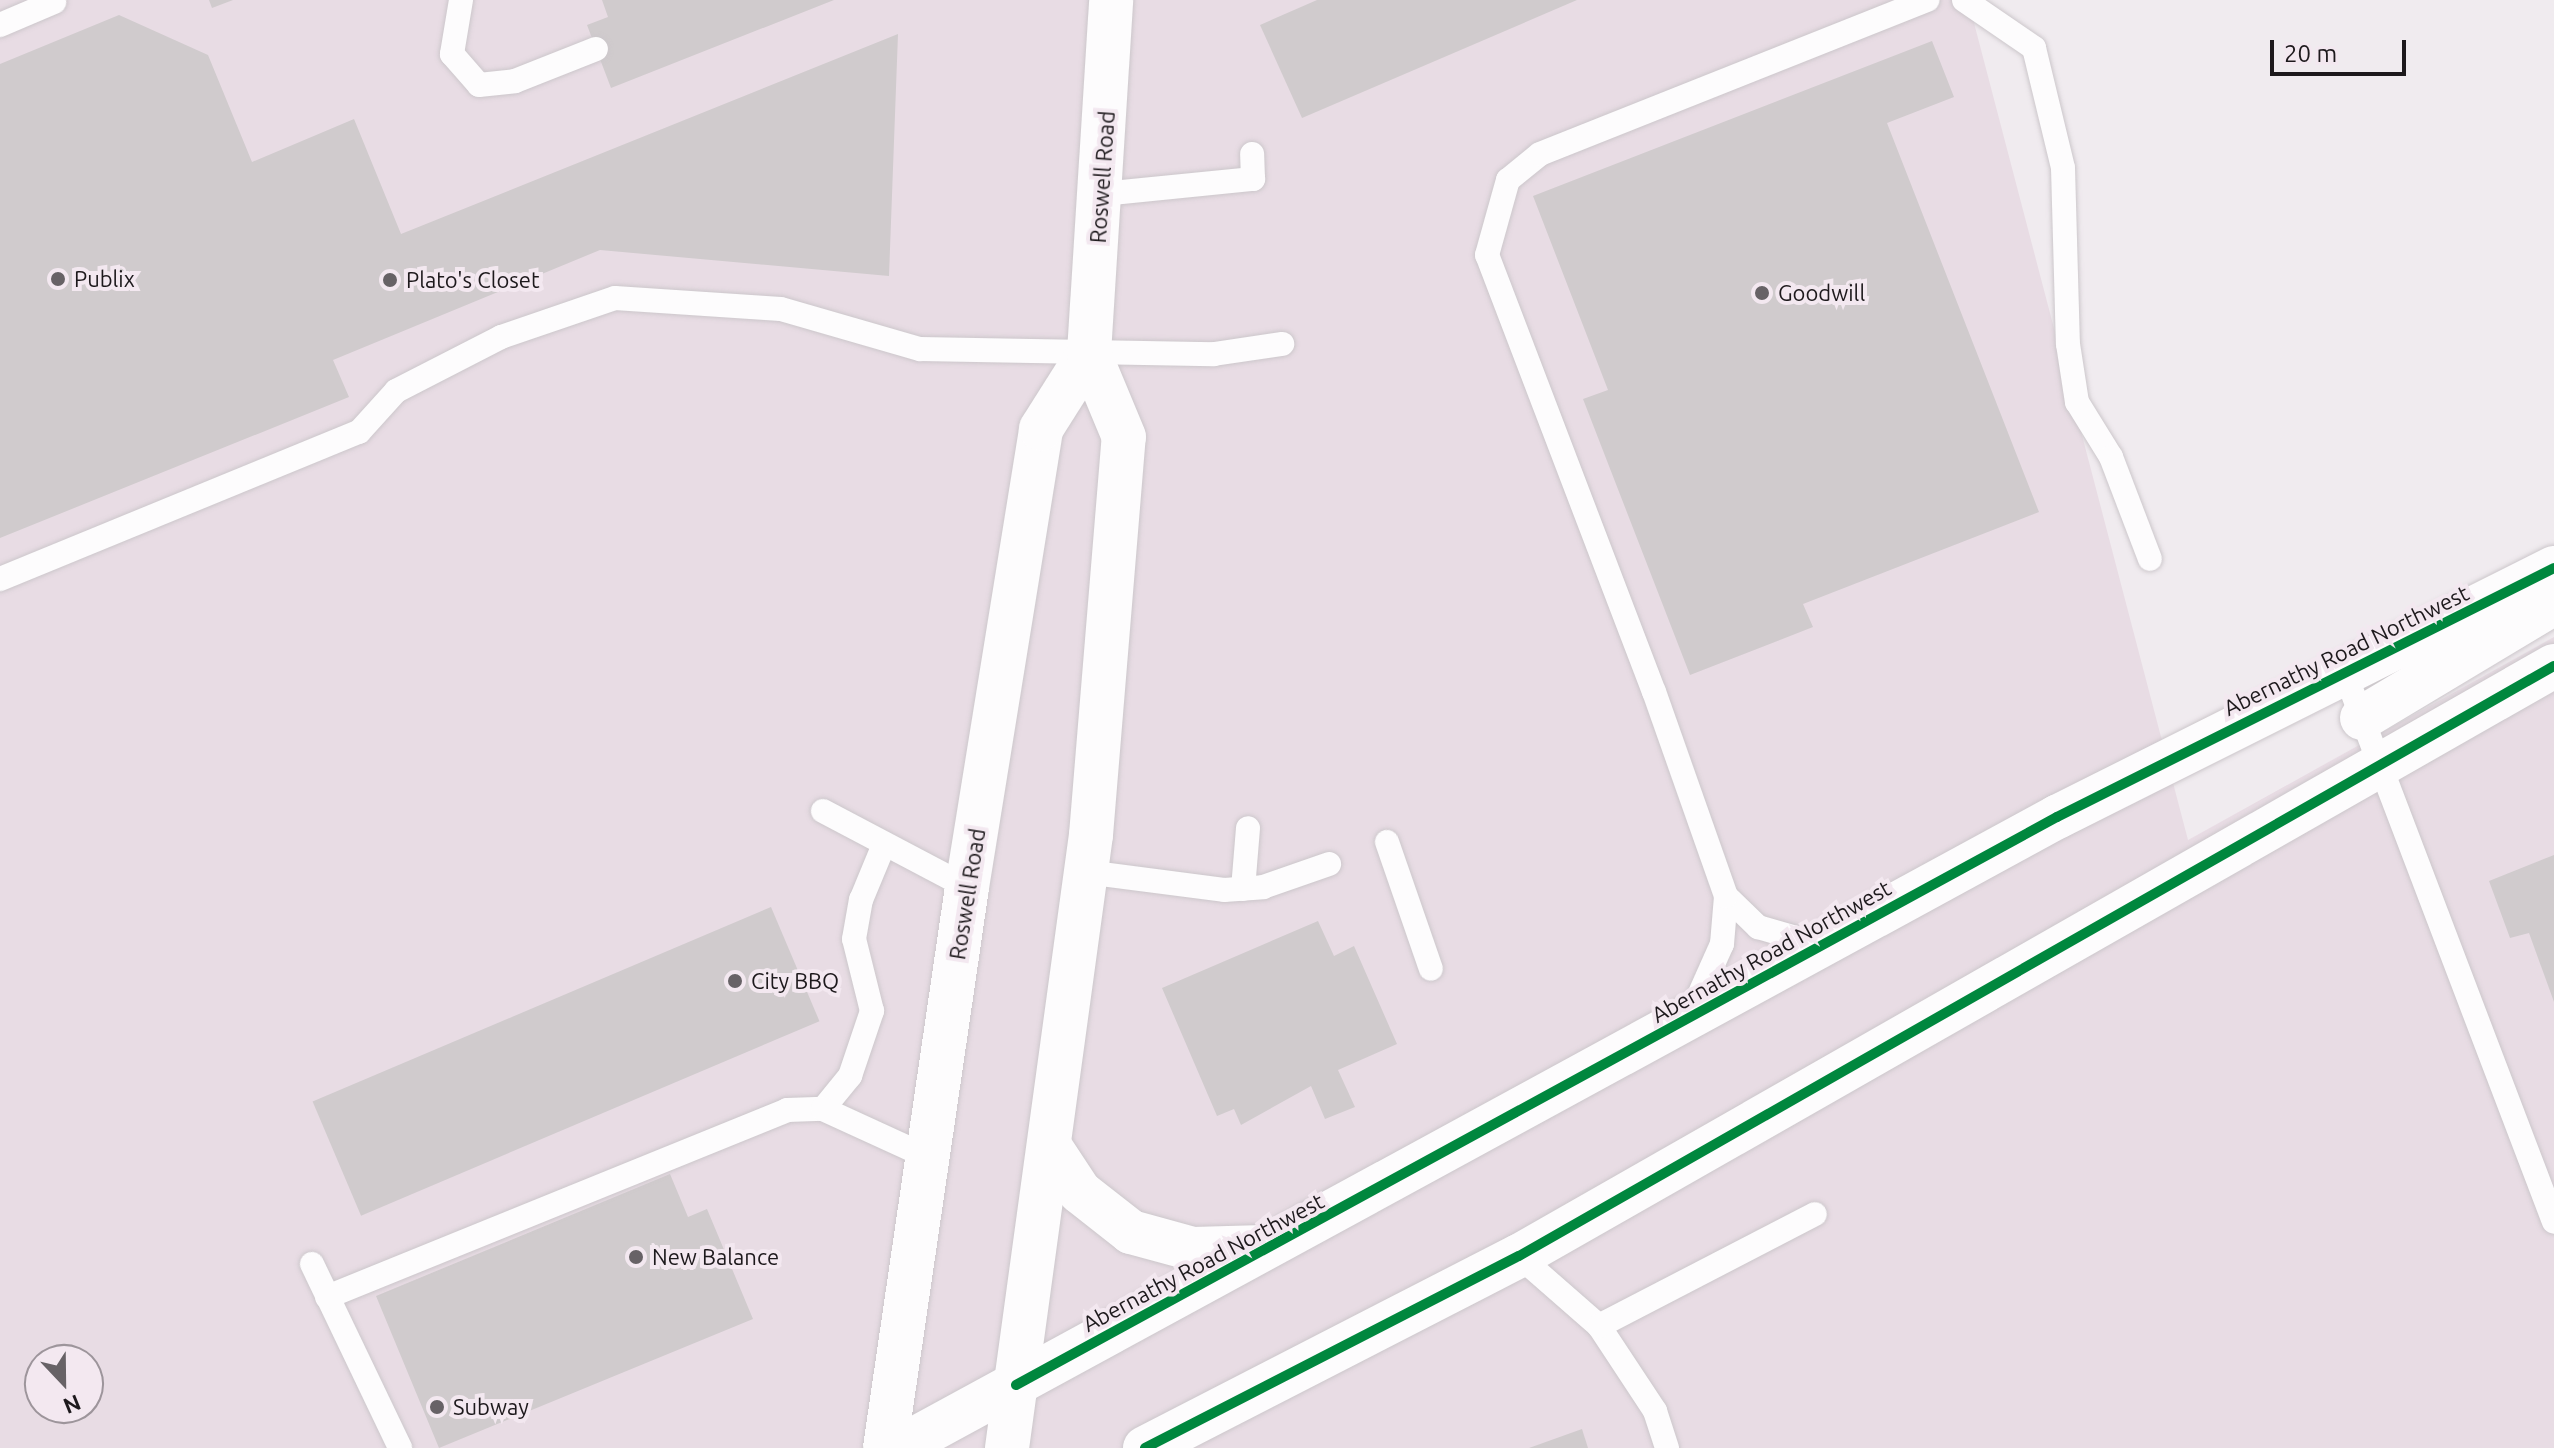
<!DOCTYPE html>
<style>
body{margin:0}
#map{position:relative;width:2554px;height:1448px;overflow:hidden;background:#f0ebef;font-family:Ubuntu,sans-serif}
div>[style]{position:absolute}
.built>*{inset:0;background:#e8dce4}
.building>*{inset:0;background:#d0cbcd;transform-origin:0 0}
.roads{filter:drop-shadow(0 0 2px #ccc7cb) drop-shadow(0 0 2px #ccc7cb)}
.service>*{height:24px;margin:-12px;padding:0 12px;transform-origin:12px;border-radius:12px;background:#fdfcfd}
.primary>*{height:44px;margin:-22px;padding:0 22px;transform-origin:22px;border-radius:22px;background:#fdfcfd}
.cycleway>*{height:10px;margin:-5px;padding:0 5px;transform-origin:5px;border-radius:5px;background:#00873e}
.dots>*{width:22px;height:22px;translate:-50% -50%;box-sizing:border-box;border:4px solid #f3e8f0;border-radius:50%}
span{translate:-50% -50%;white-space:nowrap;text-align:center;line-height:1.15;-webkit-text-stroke:8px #f3e8f0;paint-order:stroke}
.street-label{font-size:22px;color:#1d191c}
.poi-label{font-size:22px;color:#1d191c}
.left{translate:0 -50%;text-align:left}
.north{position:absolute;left:24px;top:1344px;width:80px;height:80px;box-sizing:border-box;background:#f3e8f0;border:2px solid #9d959b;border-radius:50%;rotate:158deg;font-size:22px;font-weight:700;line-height:32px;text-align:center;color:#1d191c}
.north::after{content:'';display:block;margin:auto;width:28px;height:36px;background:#676266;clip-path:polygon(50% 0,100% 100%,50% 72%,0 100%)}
.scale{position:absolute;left:2270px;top:40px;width:136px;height:36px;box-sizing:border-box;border:4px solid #1d191c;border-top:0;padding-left:10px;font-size:24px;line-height:28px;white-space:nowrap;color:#1d191c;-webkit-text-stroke:6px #f3e8f0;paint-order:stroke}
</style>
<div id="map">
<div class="built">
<div style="clip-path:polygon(evenodd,0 0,1968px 0,2188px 840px,2554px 637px,2554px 1448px,0 1448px,0 0,40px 1360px,88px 1360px,88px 1408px,40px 1408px,40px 1360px)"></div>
</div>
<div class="building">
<div style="clip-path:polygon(209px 0,233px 0,212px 8px)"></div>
<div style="clip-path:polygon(602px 0,834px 0,611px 88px,587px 25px,608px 17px)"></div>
<div style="clip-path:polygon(1317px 0,1577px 0,1302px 118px,1260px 25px)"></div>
<div style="clip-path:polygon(119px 15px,208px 55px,252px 162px,354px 119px,401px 234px,898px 34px,889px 276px,600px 250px,333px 360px,349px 397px,0 538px,0 64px)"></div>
<div style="clip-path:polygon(1932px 41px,1954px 97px,1887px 123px,2039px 512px,1803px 604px,1813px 627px,1690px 675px,1583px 399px,1608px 390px,1533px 196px)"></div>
<div style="clip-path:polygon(2554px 855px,2554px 1002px,2529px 933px,2510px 938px,2489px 881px)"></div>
<div style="left:771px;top:907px;width:124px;height:498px;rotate:67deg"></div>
<div style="clip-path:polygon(1318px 921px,1334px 956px,1354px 946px,1397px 1044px,1338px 1070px,1355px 1107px,1325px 1119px,1311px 1086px,1241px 1125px,1234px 1109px,1217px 1116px,1162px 988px)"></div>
<div style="clip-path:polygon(670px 1174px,688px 1217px,707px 1209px,753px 1319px,439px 1448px,376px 1296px)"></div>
<div style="clip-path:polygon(1582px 1429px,1588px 1448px,1529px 1448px)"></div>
</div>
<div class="roads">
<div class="service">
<div style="left:461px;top:0;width:55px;rotate:99.5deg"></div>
<div style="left:452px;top:54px;width:41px;rotate:48.9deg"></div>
<div style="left:479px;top:85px;width:36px;rotate:-6deg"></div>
<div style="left:515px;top:81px;width:87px;rotate:-21.6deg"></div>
<div style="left:1964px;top:0;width:85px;rotate:34.4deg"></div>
<div style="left:2034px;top:48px;width:123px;rotate:76.4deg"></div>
<div style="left:2063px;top:168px;width:176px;rotate:88.4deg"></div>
<div style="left:2068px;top:344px;width:59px;rotate:81.2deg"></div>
<div style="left:2077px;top:402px;width:65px;rotate:58.3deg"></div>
<div style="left:2111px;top:457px;width:109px;rotate:69.1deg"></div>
<div style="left:0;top:25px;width:59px;rotate:-23.1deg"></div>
<div style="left:1102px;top:194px;width:152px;rotate:-5.7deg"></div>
<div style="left:1253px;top:179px;width:25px;rotate:-92deg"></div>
<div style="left:0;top:579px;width:388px;rotate:-22.3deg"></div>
<div style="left:359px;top:432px;width:55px;rotate:-47.9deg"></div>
<div style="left:396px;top:391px;width:118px;rotate:-27.2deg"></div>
<div style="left:501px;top:337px;width:120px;rotate:-18.9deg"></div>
<div style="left:615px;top:298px;width:166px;rotate:3.8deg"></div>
<div style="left:781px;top:309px;width:145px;rotate:16.1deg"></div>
<div style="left:920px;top:349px;width:294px;rotate:1deg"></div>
<div style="left:1214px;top:354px;width:69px;rotate:-8.4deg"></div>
<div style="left:2345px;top:673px;width:587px;rotate:69.16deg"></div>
<div style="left:823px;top:811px;width:163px;rotate:27.8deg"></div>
<div style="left:1387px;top:842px;width:134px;rotate:70.9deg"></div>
<div style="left:1086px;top:872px;width:139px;rotate:7.4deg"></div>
<div style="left:1224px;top:890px;width:39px;rotate:-4deg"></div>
<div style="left:1263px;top:887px;width:70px;rotate:-19.2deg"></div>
<div style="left:1243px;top:889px;width:61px;rotate:-85.3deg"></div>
<div style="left:1726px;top:896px;width:45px;rotate:44.1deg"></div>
<div style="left:1758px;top:927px;width:65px;rotate:16.2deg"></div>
<div style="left:1693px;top:1009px;width:71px;rotate:-66deg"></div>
<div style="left:1722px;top:944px;width:48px;rotate:-85.2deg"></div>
<div style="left:1726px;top:896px;width:216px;rotate:-109.4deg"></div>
<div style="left:1654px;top:692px;width:468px;rotate:-110.9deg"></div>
<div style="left:1487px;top:255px;width:78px;rotate:-74.4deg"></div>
<div style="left:1508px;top:180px;width:41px;rotate:-39.1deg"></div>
<div style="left:1540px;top:154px;width:417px;rotate:-21.7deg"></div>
<div style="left:823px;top:1109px;width:43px;rotate:-50.7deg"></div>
<div style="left:850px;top:1076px;width:69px;rotate:-71.3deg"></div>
<div style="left:872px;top:1011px;width:74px;rotate:-104deg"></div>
<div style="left:854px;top:939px;width:40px;rotate:-80deg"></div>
<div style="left:861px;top:900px;width:57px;rotate:-67.5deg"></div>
<div style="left:1519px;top:1256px;width:106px;rotate:41.2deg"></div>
<div style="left:1599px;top:1326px;width:102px;rotate:56.6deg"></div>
<div style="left:1655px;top:1411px;width:39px;rotate:72deg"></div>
<div style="left:312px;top:1264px;width:204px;rotate:64.4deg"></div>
<div style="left:327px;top:1297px;width:497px;rotate:-22.1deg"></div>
<div style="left:787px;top:1110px;width:36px;rotate:-2deg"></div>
<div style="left:823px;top:1109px;width:115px;rotate:24.6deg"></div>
<div style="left:1599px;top:1326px;width:243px;rotate:-27.4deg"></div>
</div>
<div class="primary">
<div style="left:2362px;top:718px;width:224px;rotate:-30.9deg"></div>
<div style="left:1049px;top:1145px;width:56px;rotate:56.6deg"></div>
<div style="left:1080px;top:1192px;width:65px;rotate:38.1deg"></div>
<div style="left:1131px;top:1232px;width:64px;rotate:15.3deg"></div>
<div style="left:1193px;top:1249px;width:71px;rotate:-1.6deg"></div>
<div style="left:885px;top:1448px;width:567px;rotate:-81.68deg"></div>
<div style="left:967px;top:887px;width:464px;rotate:-80.8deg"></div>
<div style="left:1041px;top:429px;width:90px;rotate:-57.7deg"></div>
<div style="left:1089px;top:353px;width:354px;rotate:-86.4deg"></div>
<div style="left:898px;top:1448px;width:1320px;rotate:-28.57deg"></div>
<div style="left:2057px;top:817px;width:556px;rotate:-26.61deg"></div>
<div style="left:1007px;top:1448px;width:619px;rotate:-82.2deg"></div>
<div style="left:1091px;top:835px;width:399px;rotate:-85.3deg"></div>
<div style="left:1124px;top:437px;width:91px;rotate:-112.6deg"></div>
<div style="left:1145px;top:1448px;width:420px;rotate:-27.2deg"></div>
<div style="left:1519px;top:1256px;width:1191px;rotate:-29.69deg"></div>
</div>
</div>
<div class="cycleway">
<div style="left:1016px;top:1385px;width:1186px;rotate:-28.62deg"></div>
<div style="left:2057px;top:817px;width:556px;rotate:-26.61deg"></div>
<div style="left:1145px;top:1448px;width:420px;rotate:-27.2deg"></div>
<div style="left:1519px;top:1256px;width:1191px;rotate:-29.69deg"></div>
</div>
<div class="dots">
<div style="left:58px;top:279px;background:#676266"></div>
<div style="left:390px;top:280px;background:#676266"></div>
<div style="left:1762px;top:293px;background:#676266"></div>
<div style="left:735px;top:981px;background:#676266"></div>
<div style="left:636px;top:1257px;background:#676266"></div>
<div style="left:437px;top:1407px;background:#676266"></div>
</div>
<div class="street-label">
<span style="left:1102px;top:177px;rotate:-86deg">Roswell Road</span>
<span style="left:2346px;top:650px;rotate:-26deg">Abernathy Road Northwest</span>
<span style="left:967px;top:894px;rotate:-81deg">Roswell Road</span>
<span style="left:1771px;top:951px;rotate:-29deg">Abernathy Road Northwest</span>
<span style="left:1203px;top:1262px;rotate:-28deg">Abernathy Road Northwest</span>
</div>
<div class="poi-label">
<span class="left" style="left:74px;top:279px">Publix</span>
<span class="left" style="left:406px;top:280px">Plato's Closet</span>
<span class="left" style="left:1778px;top:293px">Goodwill</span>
<span class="left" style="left:751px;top:981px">City BBQ</span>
<span class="left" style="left:652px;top:1257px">New Balance</span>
<span class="left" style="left:453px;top:1407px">Subway</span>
</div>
<div class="north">N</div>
<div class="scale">20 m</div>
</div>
